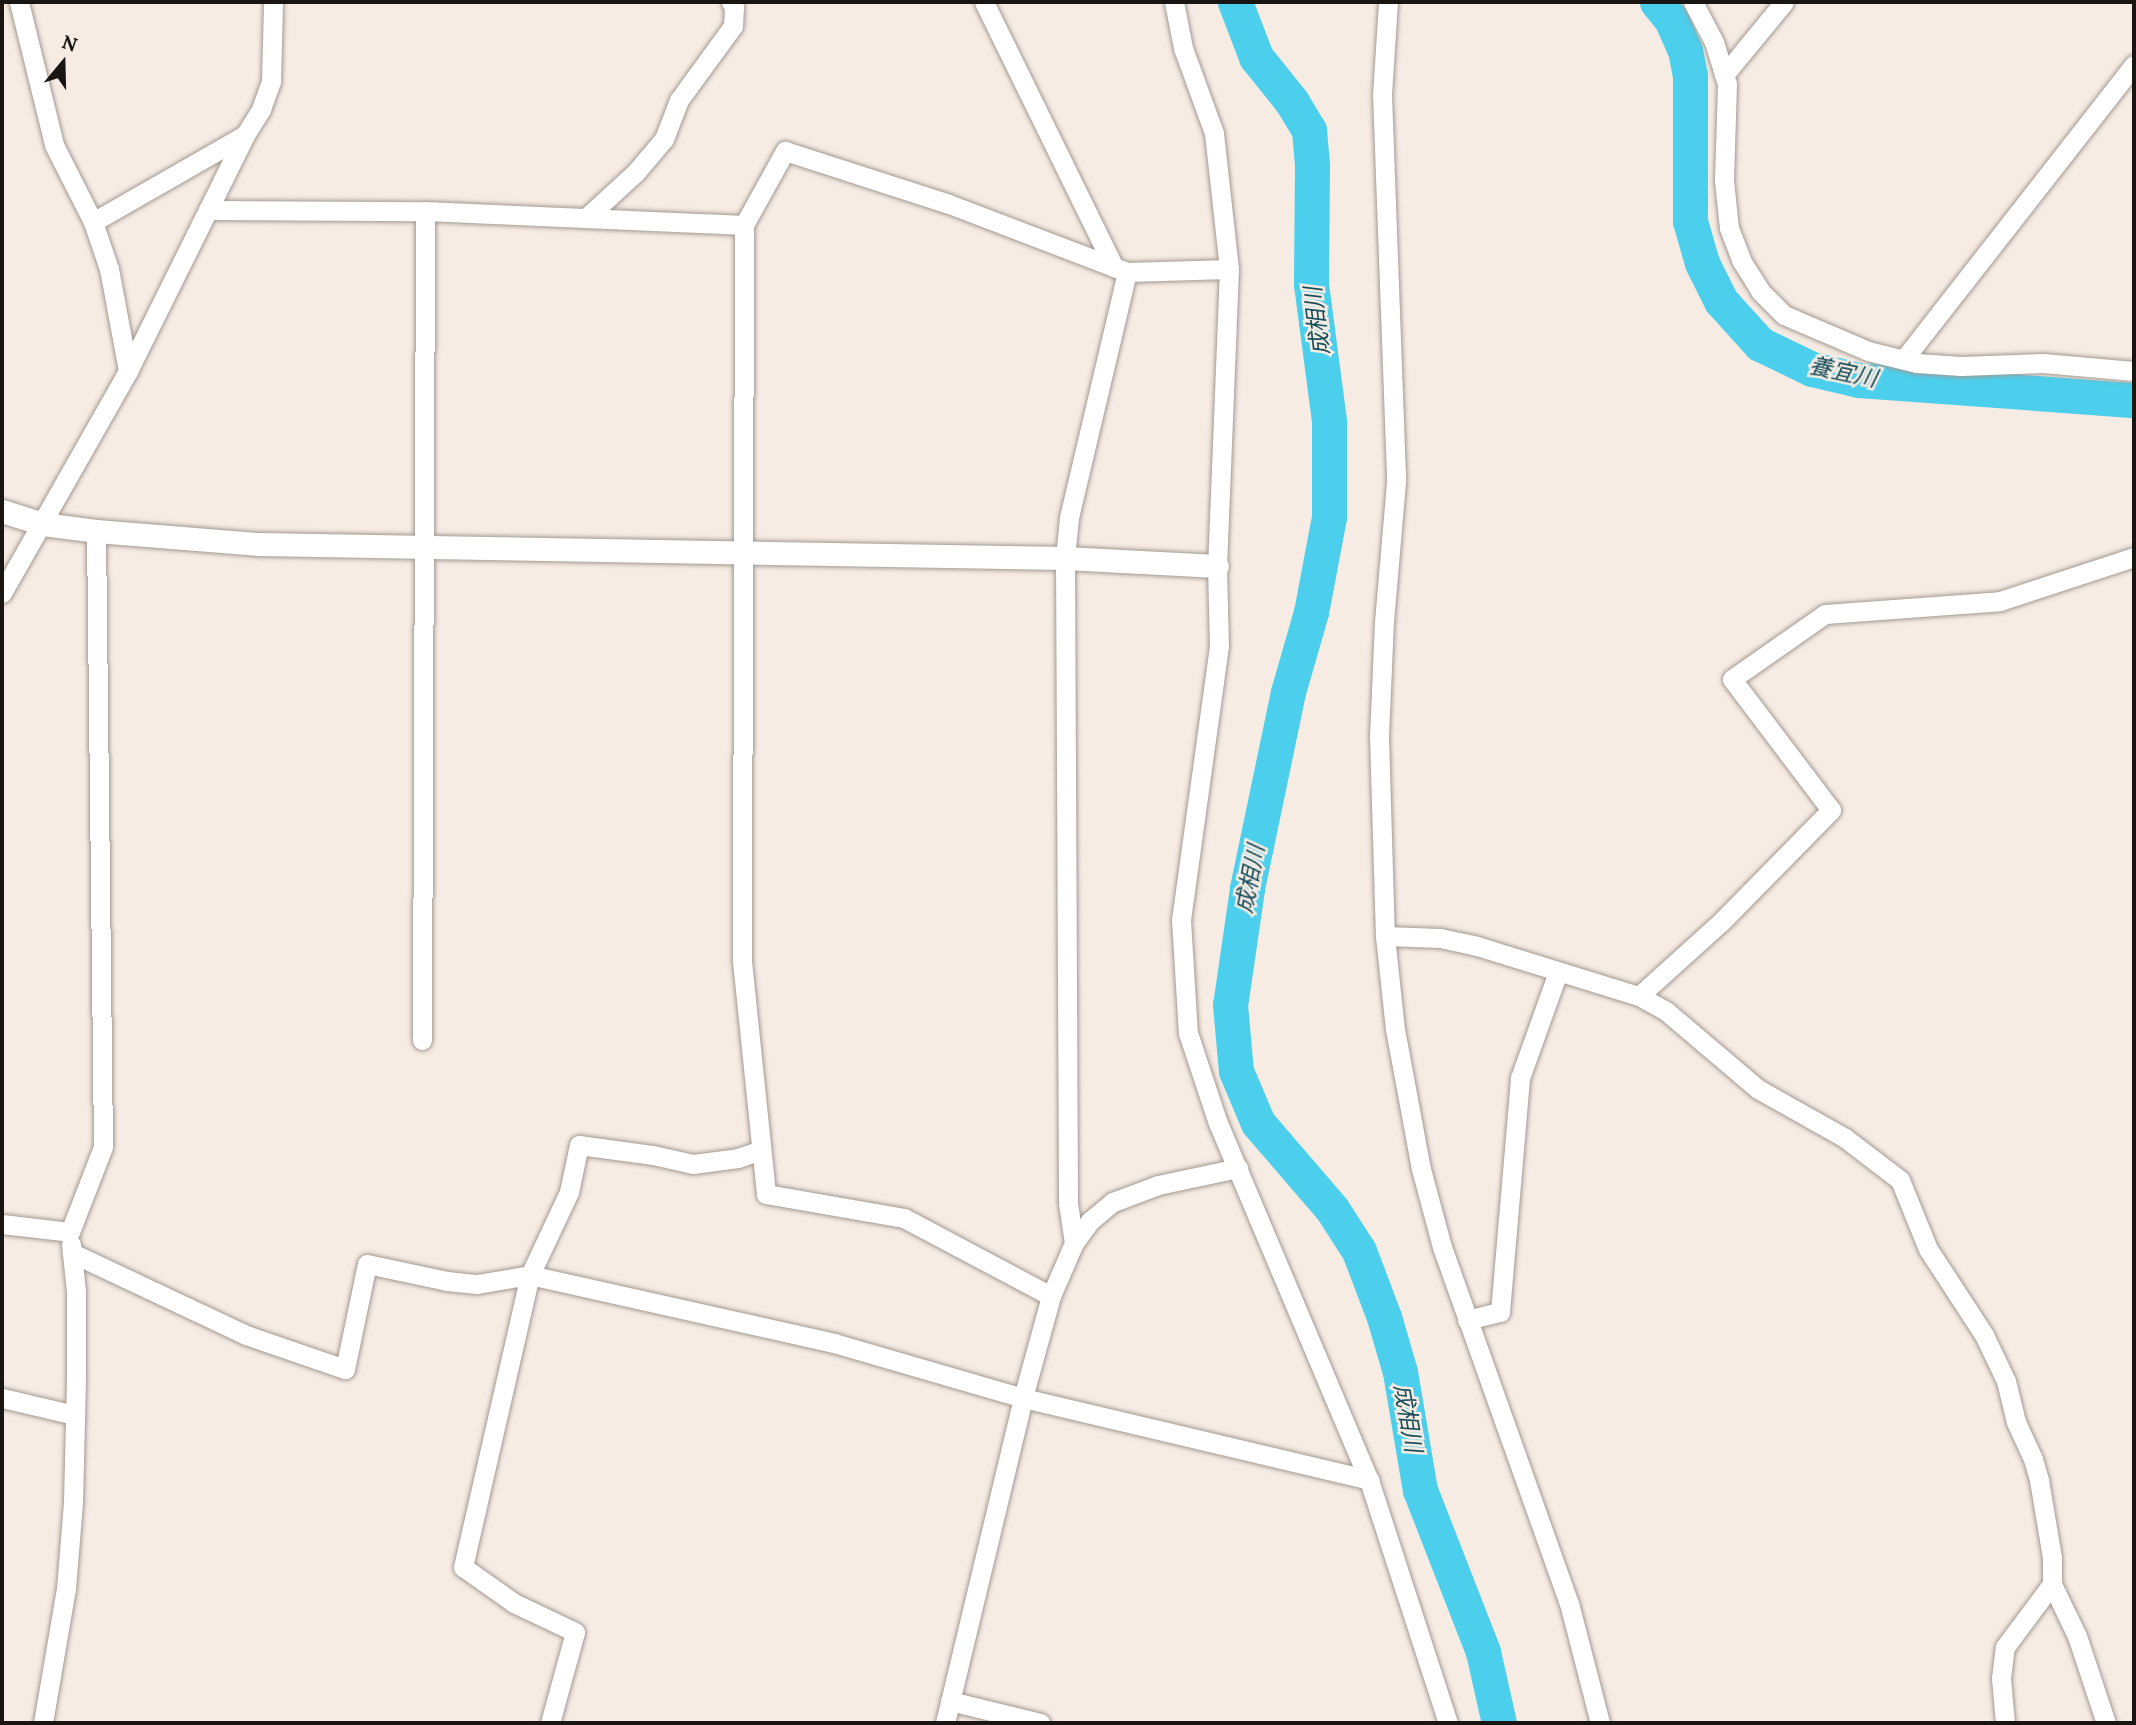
<!DOCTYPE html>
<meta charset="utf-8">
<style>
body{margin:0}
#map{position:relative;width:2136px;height:1725px;overflow:hidden;background:#f6ece4;font-family:Lora,"Noto Sans JP",serif}
div>[style]{position:absolute}
.river>*{height:35px;margin:-17.5px;padding:0 17.5px;transform-origin:17.5px;border-radius:17.5px;background:#4ccfec}
.roads{filter:drop-shadow(0 0 2px #a29991) drop-shadow(0 0 2px #a29991)}
.minor>*{height:19px;margin:-9.5px;padding:0 9.5px;transform-origin:9.5px;border-radius:9.5px;background:#fff}
.tertiary>*{height:23px;margin:-11.5px;padding:0 11.5px;transform-origin:11.5px;border-radius:11.5px;background:#fff}
span{translate:-50% -50%;white-space:nowrap;text-align:center;line-height:1.15;-webkit-text-stroke:5px #f6ece4;paint-order:stroke}
.water-label{font-size:23px;color:#164e5a;font-style:italic}
.frame{position:absolute;inset:0;border:4px solid #191513;pointer-events:none}
.north{position:absolute;left:28px;top:28px;width:70px;height:70px;-webkit-text-stroke:5px #f6ece4;paint-order:stroke;rotate:19deg;font-size:19px;font-weight:700;line-height:28px;text-align:center;color:#191513}
.north::after{content:'';display:block;margin:auto;width:24px;height:32px;background:#191513;clip-path:polygon(50% 0,100% 100%,50% 72%,0 100%)}
</style>
<div id="map">
<div class="river">
<div style="left:1235px;top:2px;width:59px;rotate:69.1deg"></div>
<div style="left:1256px;top:57px;width:58px;rotate:51.3deg"></div>
<div style="left:1292px;top:102px;width:33px;rotate:59deg"></div>
<div style="left:1309px;top:130px;width:36px;rotate:85deg"></div>
<div style="left:1312px;top:166px;width:118px;rotate:90.5deg"></div>
<div style="left:1311px;top:284px;width:138px;rotate:82.5deg"></div>
<div style="left:1329px;top:421px;width:96px;rotate:90deg"></div>
<div style="left:1329px;top:517px;width:97px;rotate:100.7deg"></div>
<div style="left:1311px;top:612px;width:83px;rotate:106deg"></div>
<div style="left:1288px;top:692px;width:201px;rotate:101.8deg"></div>
<div style="left:1247px;top:889px;width:117px;rotate:98.3deg"></div>
<div style="left:1230px;top:1005px;width:66px;rotate:84.8deg"></div>
<div style="left:1236px;top:1071px;width:56px;rotate:67.1deg"></div>
<div style="left:1258px;top:1123px;width:113px;rotate:49.3deg"></div>
<div style="left:1332px;top:1209px;width:50px;rotate:57.3deg"></div>
<div style="left:1359px;top:1251px;width:71px;rotate:69.3deg"></div>
<div style="left:1384px;top:1317px;width:57px;rotate:73.8deg"></div>
<div style="left:1400px;top:1372px;width:120px;rotate:80.4deg"></div>
<div style="left:1420px;top:1490px;width:174px;rotate:68.7deg"></div>
<div style="left:1483px;top:1652px;width:73px;rotate:77.3deg"></div>
<div style="left:1657px;top:2px;width:22px;rotate:51deg"></div>
<div style="left:1671px;top:19px;width:34px;rotate:66deg"></div>
<div style="left:1685px;top:50px;width:25px;rotate:79deg"></div>
<div style="left:1690px;top:75px;width:146px;rotate:90deg"></div>
<div style="left:1690px;top:221px;width:44px;rotate:74.1deg"></div>
<div style="left:1702px;top:263px;width:42px;rotate:63.4deg"></div>
<div style="left:1721px;top:301px;width:58px;rotate:47.8deg"></div>
<div style="left:1760px;top:344px;width:58px;rotate:25.7deg"></div>
<div style="left:1812px;top:369px;width:48px;rotate:13.2deg"></div>
<div style="left:1859px;top:380px;width:276px;rotate:4.2deg"></div>
</div>
<div class="roads">
<div class="minor">
<div style="left:19px;top:2px;width:147px;rotate:76.2deg"></div>
<div style="left:54px;top:145px;width:86px;rotate:63.1deg"></div>
<div style="left:93px;top:222px;width:50px;rotate:71.2deg"></div>
<div style="left:109px;top:269px;width:104px;rotate:79.4deg"></div>
<div style="left:984px;top:2px;width:295px;rotate:63.9deg"></div>
<div style="left:1174px;top:2px;width:47px;rotate:78.9deg"></div>
<div style="left:1183px;top:48px;width:90px;rotate:70deg"></div>
<div style="left:1214px;top:133px;width:137px;rotate:83.7deg"></div>
<div style="left:1229px;top:269px;width:297px;rotate:92.3deg"></div>
<div style="left:1217px;top:566px;width:80px;rotate:88.6deg"></div>
<div style="left:1219px;top:646px;width:277px;rotate:97.9deg"></div>
<div style="left:1181px;top:920px;width:113px;rotate:86.5deg"></div>
<div style="left:1188px;top:1033px;width:95px;rotate:71.6deg"></div>
<div style="left:1218px;top:1123px;width:388px;rotate:67.1deg"></div>
<div style="left:1369px;top:1480px;width:256px;rotate:72deg"></div>
<div style="left:1388px;top:2px;width:92px;rotate:93.7deg"></div>
<div style="left:1382px;top:94px;width:388px;rotate:87.9deg"></div>
<div style="left:1396px;top:482px;width:140px;rotate:94.9deg"></div>
<div style="left:1384px;top:621px;width:115px;rotate:92.5deg"></div>
<div style="left:1379px;top:736px;width:200px;rotate:88.3deg"></div>
<div style="left:1385px;top:936px;width:94px;rotate:83.9deg"></div>
<div style="left:1395px;top:1029px;width:142px;rotate:79.5deg"></div>
<div style="left:1421px;top:1169px;width:81px;rotate:74.9deg"></div>
<div style="left:1442px;top:1247px;width:378px;rotate:70.4deg"></div>
<div style="left:1569px;top:1603px;width:124px;rotate:75.5deg"></div>
<div style="left:1693px;top:2px;width:45px;rotate:62.3deg"></div>
<div style="left:1714px;top:42px;width:44px;rotate:72.8deg"></div>
<div style="left:1727px;top:84px;width:96px;rotate:91.8deg"></div>
<div style="left:1724px;top:180px;width:48px;rotate:84.1deg"></div>
<div style="left:1729px;top:228px;width:34px;rotate:69deg"></div>
<div style="left:1741px;top:260px;width:36px;rotate:58deg"></div>
<div style="left:1760px;top:291px;width:34px;rotate:45deg"></div>
<div style="left:1784px;top:315px;width:91px;rotate:23.2deg"></div>
<div style="left:1868px;top:351px;width:50px;rotate:13.8deg"></div>
<div style="left:1917px;top:363px;width:44px;rotate:3.9deg"></div>
<div style="left:1961px;top:366px;width:82px;rotate:-2.1deg"></div>
<div style="left:2043px;top:363px;width:91px;rotate:5deg"></div>
<div style="left:1724px;top:75px;width:94px;rotate:-50.6deg"></div>
<div style="left:208px;top:210px;width:84px;rotate:-63.7deg"></div>
<div style="left:586px;top:218px;width:68px;rotate:-42.6deg"></div>
<div style="left:636px;top:172px;width:43px;rotate:-49.7deg"></div>
<div style="left:664px;top:139px;width:42px;rotate:-69deg"></div>
<div style="left:679px;top:100px;width:92px;rotate:-53.9deg"></div>
<div style="left:733px;top:26px;width:19px;rotate:-87deg"></div>
<div style="left:734px;top:7px;width:6px;rotate:-121deg"></div>
<div style="left:93px;top:222px;width:175px;rotate:-29.8deg"></div>
<div style="left:245px;top:135px;width:31px;rotate:-58deg"></div>
<div style="left:261px;top:109px;width:30px;rotate:-70deg"></div>
<div style="left:271px;top:81px;width:79px;rotate:-88.5deg"></div>
<div style="left:744px;top:225px;width:85px;rotate:-61deg"></div>
<div style="left:785px;top:151px;width:172px;rotate:17.9deg"></div>
<div style="left:949px;top:204px;width:191px;rotate:20.9deg"></div>
<div style="left:1127px;top:272px;width:102px;rotate:-1.7deg"></div>
<div style="left:1127px;top:272px;width:253px;rotate:103.3deg"></div>
<div style="left:1069px;top:518px;width:40px;rotate:95.7deg"></div>
<div style="left:1065px;top:558px;width:645px;rotate:89.73deg"></div>
<div style="left:1068px;top:1203px;width:40px;rotate:81.5deg"></div>
<div style="left:1074px;top:1243px;width:58px;rotate:113.5deg"></div>
<div style="left:1051px;top:1296px;width:106px;rotate:105.4deg"></div>
<div style="left:1023px;top:1398px;width:356px;rotate:13.3deg"></div>
<div style="left:1904px;top:359px;width:373px;rotate:-52deg"></div>
<div style="left:2px;top:593px;width:255px;rotate:-60.4deg"></div>
<div style="left:128px;top:371px;width:180px;rotate:-63.6deg"></div>
<div style="left:208px;top:210px;width:217px;rotate:0.3deg"></div>
<div style="left:425px;top:211px;width:319px;rotate:2.5deg"></div>
<div style="left:744px;top:225px;width:736px;rotate:90.16deg"></div>
<div style="left:742px;top:961px;width:234px;rotate:84.1deg"></div>
<div style="left:766px;top:1194px;width:140px;rotate:9.9deg"></div>
<div style="left:904px;top:1218px;width:166px;rotate:28deg"></div>
<div style="left:1385px;top:936px;width:55px;rotate:2.1deg"></div>
<div style="left:1440px;top:938px;width:38px;rotate:12deg"></div>
<div style="left:1477px;top:946px;width:170px;rotate:17.2deg"></div>
<div style="left:1639px;top:996px;width:31px;rotate:29deg"></div>
<div style="left:1666px;top:1011px;width:121px;rotate:40.3deg"></div>
<div style="left:1758px;top:1089px;width:100px;rotate:29.4deg"></div>
<div style="left:1845px;top:1138px;width:69px;rotate:37.4deg"></div>
<div style="left:1900px;top:1180px;width:74px;rotate:67.9deg"></div>
<div style="left:1928px;top:1249px;width:103px;rotate:56.9deg"></div>
<div style="left:1984px;top:1335px;width:51px;rotate:64.4deg"></div>
<div style="left:2006px;top:1381px;width:42px;rotate:76.3deg"></div>
<div style="left:2016px;top:1422px;width:41px;rotate:65.3deg"></div>
<div style="left:2033px;top:1459px;width:22px;rotate:74deg"></div>
<div style="left:2039px;top:1480px;width:79px;rotate:80.5deg"></div>
<div style="left:2052px;top:1558px;width:26px;rotate:90deg"></div>
<div style="left:2052px;top:1584px;width:58px;rotate:64.3deg"></div>
<div style="left:2077px;top:1636px;width:92px;rotate:71.6deg"></div>
<div style="left:1639px;top:996px;width:110px;rotate:-42.1deg"></div>
<div style="left:1721px;top:922px;width:157px;rotate:-45.5deg"></div>
<div style="left:1831px;top:810px;width:164px;rotate:-127.1deg"></div>
<div style="left:1732px;top:679px;width:113px;rotate:-35deg"></div>
<div style="left:1825px;top:614px;width:175px;rotate:-4.2deg"></div>
<div style="left:2000px;top:601px;width:141px;rotate:-18.2deg"></div>
<div style="left:422px;top:1040px;width:829px;rotate:-89.79deg"></div>
<div style="left:2px;top:1224px;width:68px;rotate:6.7deg"></div>
<div style="left:70px;top:1232px;width:91px;rotate:-68.8deg"></div>
<div style="left:103px;top:1147px;width:616px;rotate:-90.65deg"></div>
<div style="left:1074px;top:1243px;width:27px;rotate:-54deg"></div>
<div style="left:1090px;top:1221px;width:30px;rotate:-40deg"></div>
<div style="left:1113px;top:1202px;width:48px;rotate:-20.7deg"></div>
<div style="left:1158px;top:1185px;width:82px;rotate:-12deg"></div>
<div style="left:72px;top:1253px;width:192px;rotate:25.2deg"></div>
<div style="left:246px;top:1335px;width:105px;rotate:19deg"></div>
<div style="left:345px;top:1369px;width:107px;rotate:-78.2deg"></div>
<div style="left:367px;top:1264px;width:82px;rotate:12deg"></div>
<div style="left:447px;top:1281px;width:30px;rotate:6deg"></div>
<div style="left:477px;top:1284px;width:54px;rotate:-9.6deg"></div>
<div style="left:530px;top:1275px;width:92px;rotate:-64.8deg"></div>
<div style="left:569px;top:1192px;width:48px;rotate:-78deg"></div>
<div style="left:579px;top:1145px;width:75px;rotate:7.7deg"></div>
<div style="left:653px;top:1155px;width:41px;rotate:12.7deg"></div>
<div style="left:693px;top:1164px;width:45px;rotate:-7.6deg"></div>
<div style="left:738px;top:1158px;width:24px;rotate:-19deg"></div>
<div style="left:1467px;top:1320px;width:34px;rotate:-14deg"></div>
<div style="left:1500px;top:1312px;width:235px;rotate:-85.1deg"></div>
<div style="left:1520px;top:1078px;width:113px;rotate:-70.3deg"></div>
<div style="left:2px;top:1398px;width:75px;rotate:13.1deg"></div>
<div style="left:950px;top:1701px;width:93px;rotate:13.7deg"></div>
<div style="left:43px;top:1723px;width:136px;rotate:-80.3deg"></div>
<div style="left:66px;top:1589px;width:87px;rotate:-85.4deg"></div>
<div style="left:73px;top:1502px;width:126px;rotate:-88.6deg"></div>
<div style="left:76px;top:1376px;width:85px;rotate:-90deg"></div>
<div style="left:76px;top:1291px;width:47px;rotate:-96.1deg"></div>
<div style="left:550px;top:1723px;width:94px;rotate:-74.6deg"></div>
<div style="left:575px;top:1632px;width:68px;rotate:-154.6deg"></div>
<div style="left:514px;top:1603px;width:62px;rotate:-144.8deg"></div>
<div style="left:463px;top:1567px;width:300px;rotate:-77.1deg"></div>
<div style="left:530px;top:1275px;width:312px;rotate:12.6deg"></div>
<div style="left:834px;top:1343px;width:197px;rotate:16.2deg"></div>
<div style="left:1023px;top:1398px;width:334px;rotate:103.5deg"></div>
<div style="left:2005px;top:1723px;width:45px;rotate:-95.1deg"></div>
<div style="left:2001px;top:1678px;width:31px;rotate:-83deg"></div>
<div style="left:2005px;top:1647px;width:79px;rotate:-53.3deg"></div>
</div>
<div class="tertiary">
<div style="left:2px;top:511px;width:43px;rotate:17.6deg"></div>
<div style="left:43px;top:524px;width:53px;rotate:7.5deg"></div>
<div style="left:96px;top:531px;width:164px;rotate:4.6deg"></div>
<div style="left:259px;top:544px;width:806px;rotate:1deg"></div>
<div style="left:1065px;top:558px;width:152px;rotate:3deg"></div>
</div>
</div>
<div class="water-label">
<span style="left:1317px;top:321px;rotate:-97deg">成相川</span>
<span style="left:1843px;top:372px;rotate:12deg">養宜川</span>
<span style="left:1250px;top:879px;rotate:-79deg">成相川</span>
<span style="left:1408px;top:1418px;rotate:80deg">成相川</span>
</div>
<div class="frame"></div>
<div class="north">N</div>
</div>
